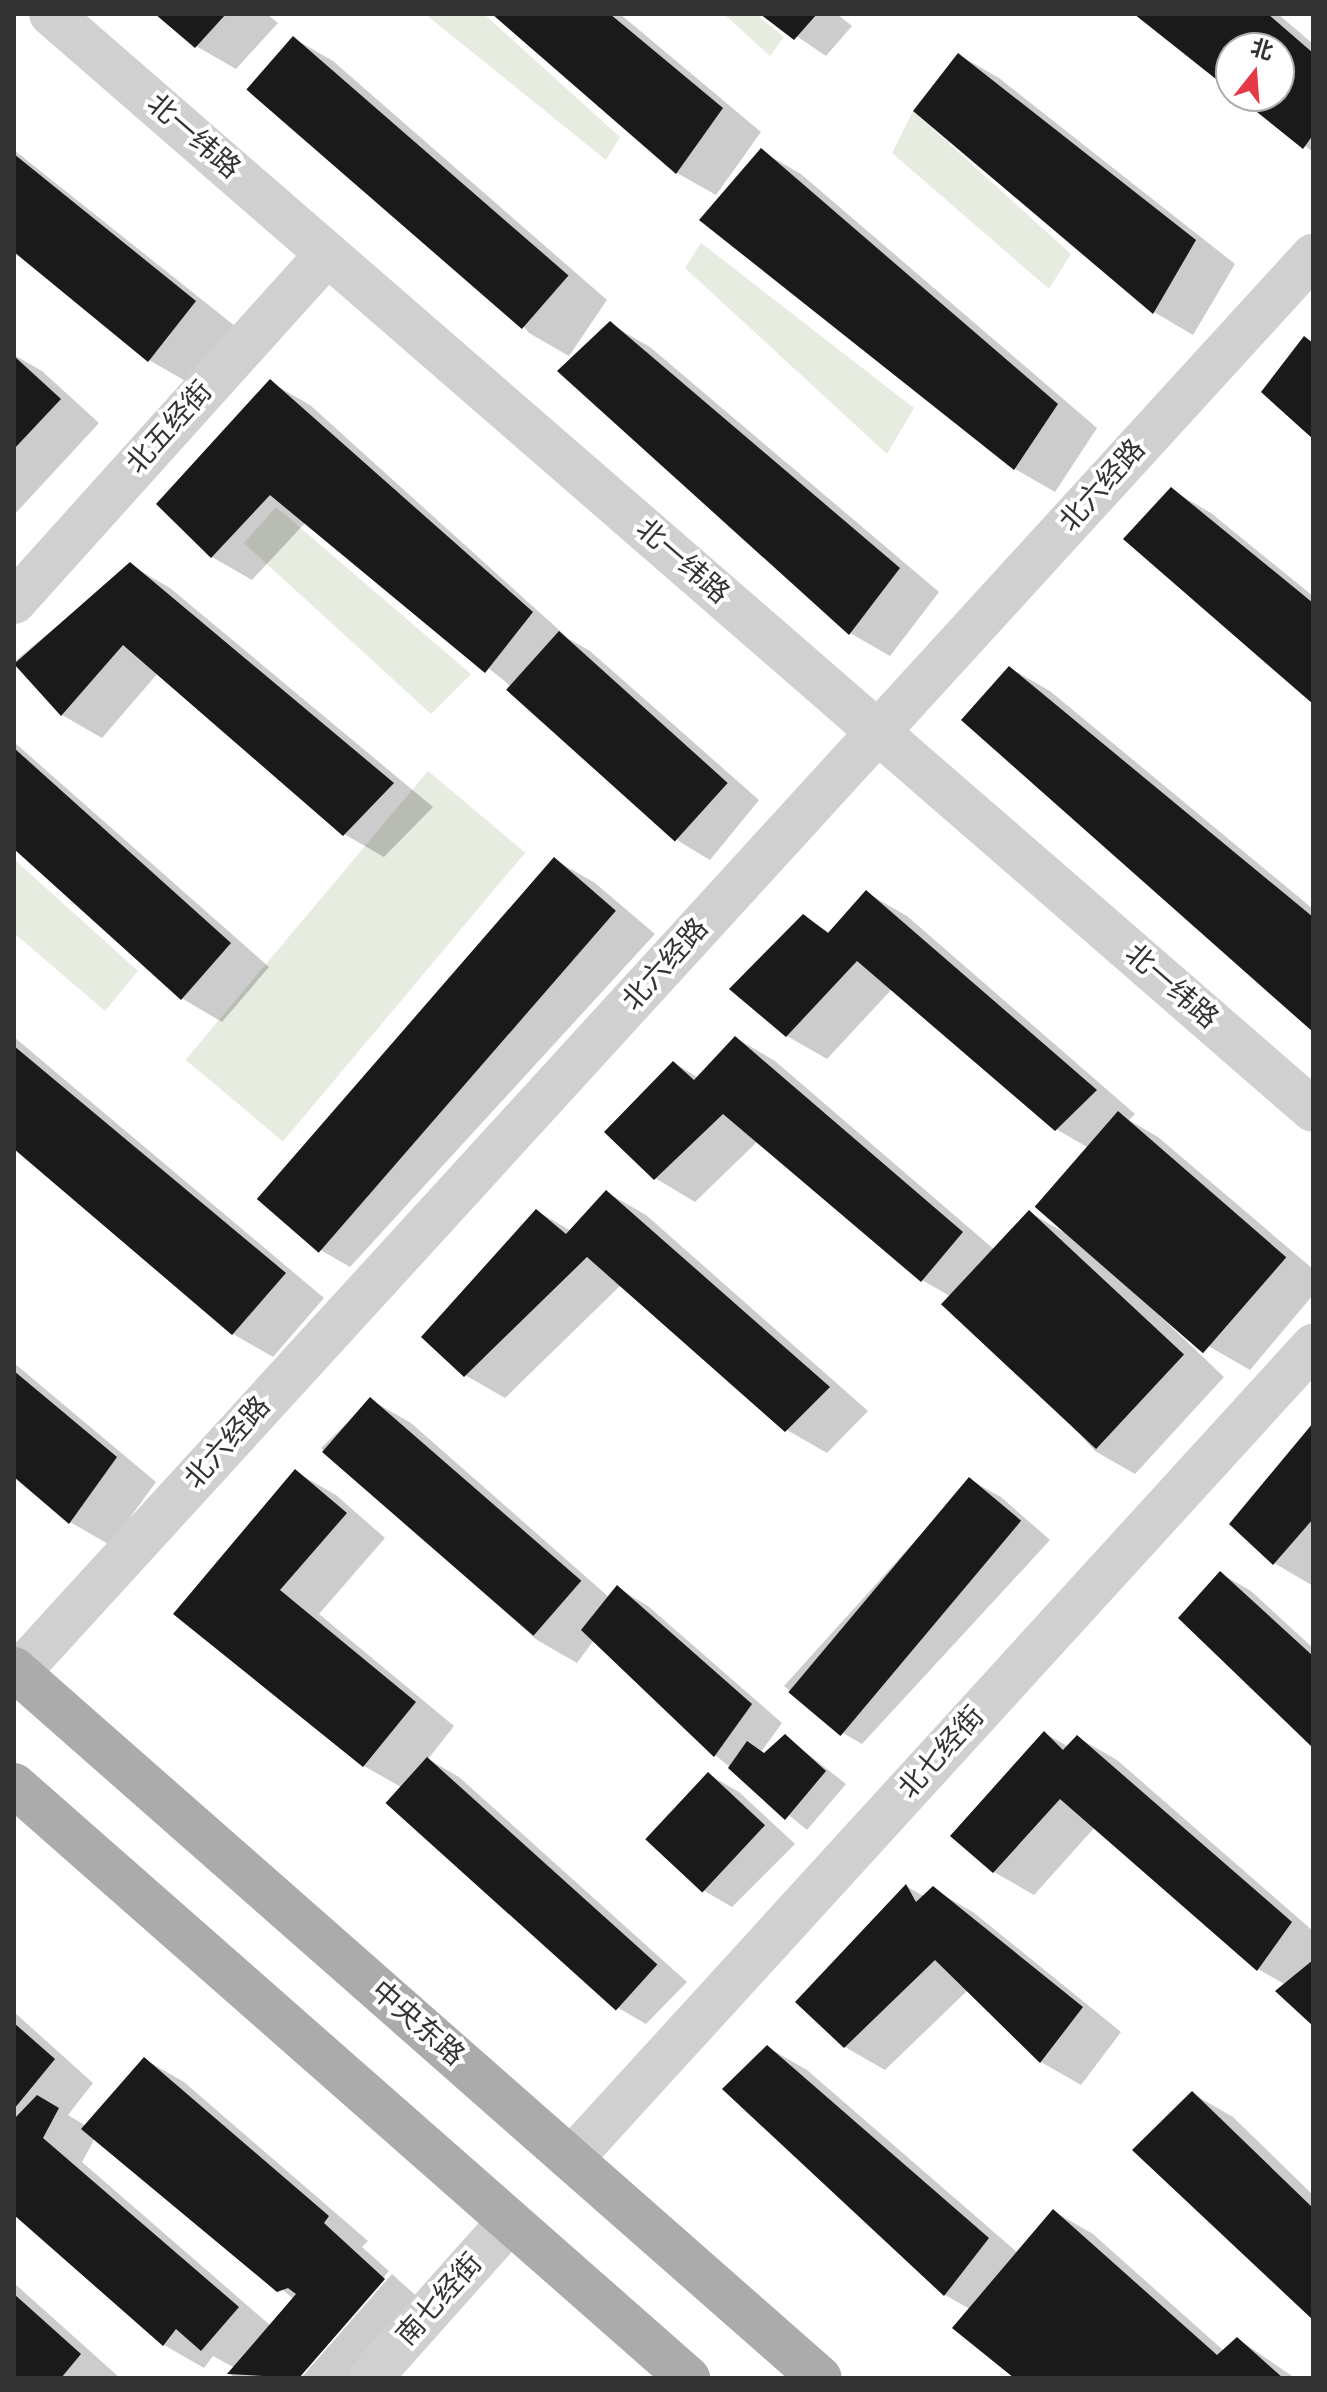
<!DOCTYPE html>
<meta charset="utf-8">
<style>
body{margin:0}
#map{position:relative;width:1327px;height:2392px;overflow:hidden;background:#fff;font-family:"Sofia Sans Condensed","Noto Sans SC",sans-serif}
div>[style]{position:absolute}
.green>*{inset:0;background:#e6ecdf;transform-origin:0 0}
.shadow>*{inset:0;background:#0003}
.building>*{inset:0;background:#1a1a1a;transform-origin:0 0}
.minor>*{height:44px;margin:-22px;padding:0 22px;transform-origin:22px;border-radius:22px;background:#d0d0d0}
.major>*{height:44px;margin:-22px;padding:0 22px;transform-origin:22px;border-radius:22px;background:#ababab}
span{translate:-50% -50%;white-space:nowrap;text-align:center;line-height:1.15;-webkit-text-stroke:8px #fff;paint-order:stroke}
.street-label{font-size:28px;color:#333}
.frame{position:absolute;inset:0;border:16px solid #333;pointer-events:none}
.north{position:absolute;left:1215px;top:32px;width:80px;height:80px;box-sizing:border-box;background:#fff;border:2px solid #adadad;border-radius:50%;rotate:17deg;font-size:22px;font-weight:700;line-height:32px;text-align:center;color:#333}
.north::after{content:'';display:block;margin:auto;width:28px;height:36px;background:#e63946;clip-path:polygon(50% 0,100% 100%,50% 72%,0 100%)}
</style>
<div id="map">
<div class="green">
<div style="clip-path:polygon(425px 14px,484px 14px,620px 137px,606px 160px)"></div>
<div style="clip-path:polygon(724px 14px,756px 14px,784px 37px,770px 56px)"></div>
<div style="clip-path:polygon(913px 111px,1071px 254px,1049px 289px,892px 153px)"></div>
<div style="clip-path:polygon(701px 243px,914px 408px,887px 454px,685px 268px)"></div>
<div style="clip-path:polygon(276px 507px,471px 674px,431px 714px,244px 543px)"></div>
<div style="left:428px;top:771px;width:127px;height:377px;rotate:40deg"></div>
<div style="clip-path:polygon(14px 859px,138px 971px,105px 1011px,14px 933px)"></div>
</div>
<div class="shadow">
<div style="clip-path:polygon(158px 14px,267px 14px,278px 23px,236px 69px,196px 46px)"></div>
<div style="clip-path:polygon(495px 14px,620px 14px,761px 132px,716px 195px,677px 173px)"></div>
<div style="clip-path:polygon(764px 14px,837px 14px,852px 26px,826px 56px)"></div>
<div style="clip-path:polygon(1137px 14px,1278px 14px,1313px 44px,1313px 152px,1240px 96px,1279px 96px,1279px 48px,1231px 48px,1231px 89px)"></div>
<div style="clip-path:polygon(293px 38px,333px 61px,607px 300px,569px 356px,529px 333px)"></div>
<div style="clip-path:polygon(959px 55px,999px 78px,1235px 264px,1193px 335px,1154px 312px)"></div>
<div style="clip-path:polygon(14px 150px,235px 326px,189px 383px,149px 360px,14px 249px)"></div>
<div style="clip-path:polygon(761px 151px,801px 174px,1097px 428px,1055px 492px,1015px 469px)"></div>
<div style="clip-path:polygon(610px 324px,650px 347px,939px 592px,890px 656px,850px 633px)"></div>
<div style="clip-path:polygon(14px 355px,42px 371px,99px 423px,14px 515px)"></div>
<div style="clip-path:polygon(270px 382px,310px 405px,569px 639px,590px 651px,759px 800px,710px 860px,680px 842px,507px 683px,306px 522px,252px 580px,212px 557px)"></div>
<div style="clip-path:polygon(1171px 490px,1211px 513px,1313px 596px,1313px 701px)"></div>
<div style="clip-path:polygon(130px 565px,170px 588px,433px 807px,384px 857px,344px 834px,158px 673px,102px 738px,62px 715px,15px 661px)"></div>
<div style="clip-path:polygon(1010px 668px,1050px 691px,1313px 909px,1313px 1030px)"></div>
<div style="clip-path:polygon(14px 742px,269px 967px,222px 1022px,183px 999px,14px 846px)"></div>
<div style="clip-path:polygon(555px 860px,595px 883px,655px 934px,350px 1267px,310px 1244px)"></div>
<div style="clip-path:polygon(867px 893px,907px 916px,1135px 1114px,1129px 1120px,1158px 1137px,1313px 1269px,1313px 1295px,1250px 1370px,1210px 1347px,1082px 1242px,1224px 1377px,1135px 1474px,1095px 1451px,955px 1299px,922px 1280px,758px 1141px,695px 1202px,655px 1178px,674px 1063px,699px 1078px,736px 1038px,775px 1061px,996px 1251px,1029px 1212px,1070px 1236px,1087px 1147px,1056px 1129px,892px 989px,827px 1059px,787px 1036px,732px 989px,803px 917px,831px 933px)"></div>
<div style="clip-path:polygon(14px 1037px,324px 1298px,273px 1357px,233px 1334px,14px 1146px)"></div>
<div style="clip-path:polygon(606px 1192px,646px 1215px,868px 1411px,827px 1453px,787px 1430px,621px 1285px,505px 1398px,465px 1375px,537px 1211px,571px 1231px)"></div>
<div style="clip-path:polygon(14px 1363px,156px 1482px,110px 1545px,70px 1522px,14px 1474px)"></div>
<div style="clip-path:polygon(371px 1400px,411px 1423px,610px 1598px,618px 1588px,648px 1606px,782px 1723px,761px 1752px,766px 1754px,785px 1736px,846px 1784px,807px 1830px,715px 1755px,594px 1640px,577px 1663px,537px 1640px,321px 1448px)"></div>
<div style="clip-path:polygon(1313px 1427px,1313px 1586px,1274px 1563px)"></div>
<div style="clip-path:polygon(296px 1472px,336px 1495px,385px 1538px,319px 1614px,454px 1726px,428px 1759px,459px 1777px,687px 1982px,646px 2024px,615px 2006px,401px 1787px,364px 1766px,176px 1614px)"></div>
<div style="clip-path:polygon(970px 1480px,1001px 1497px,1050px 1540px,862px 1744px,831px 1726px,784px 1686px)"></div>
<div style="clip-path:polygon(1220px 1573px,1251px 1591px,1313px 1648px,1313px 1745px)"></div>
<div style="clip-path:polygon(1044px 1733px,1069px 1747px,1077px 1737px,1117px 1760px,1313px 1931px,1313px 2023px,1286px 1985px,1258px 1969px,1095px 1827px,1034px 1895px,994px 1872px)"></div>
<div style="clip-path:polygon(708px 1774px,739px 1792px,795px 1844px,732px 1907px,701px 1889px)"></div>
<div style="clip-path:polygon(906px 1886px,925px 1897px,933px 1889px,973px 1912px,1121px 2032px,1081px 2085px,1041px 2062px,968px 1990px,885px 2070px,845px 2047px)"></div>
<div style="clip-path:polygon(evenodd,14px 2012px,93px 2083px,68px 2115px,86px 2126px,144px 2059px,184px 2082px,368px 2241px,362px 2247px,389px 2271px,296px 2378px,236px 2378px,230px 2374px,235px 2368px,213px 2356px,204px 2368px,164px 2345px,14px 2212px,14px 2012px,95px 2138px,295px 2300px,271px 2326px,82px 2162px,95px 2138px)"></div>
<div style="clip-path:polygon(767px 2047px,807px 2070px,1018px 2253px,1053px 2211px,1093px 2234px,1224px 2351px,1238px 2339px,1295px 2378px,1017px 2378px,970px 2309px,945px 2295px,724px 2089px)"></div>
<div style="clip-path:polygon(1193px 2094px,1233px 2117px,1313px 2195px,1313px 2317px)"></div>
<div style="clip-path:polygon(392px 2274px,424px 2303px,358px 2378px,301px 2378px)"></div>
<div style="clip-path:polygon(14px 2283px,120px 2378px,14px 2378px)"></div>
</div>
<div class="building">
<div style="clip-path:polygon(155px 14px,226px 14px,195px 48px)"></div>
<div style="clip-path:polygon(492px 14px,610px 14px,723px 108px,676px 174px)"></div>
<div style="clip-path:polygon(760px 14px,817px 14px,794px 40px)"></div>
<div style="clip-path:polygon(1134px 14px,1268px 14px,1313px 53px,1313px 135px,1303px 149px,1237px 96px,1279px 96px,1279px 48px,1231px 48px,1231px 91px)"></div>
<div style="left:293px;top:36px;width:365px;height:71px;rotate:41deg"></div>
<div style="clip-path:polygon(958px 53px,1196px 240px,1153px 314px,913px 111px)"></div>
<div style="clip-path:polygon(761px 148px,1058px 404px,1014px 470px,699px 220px)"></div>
<div style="clip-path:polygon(14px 154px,196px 301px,148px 362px,14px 252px)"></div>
<div style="clip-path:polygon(610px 321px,900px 568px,849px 635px,557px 371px)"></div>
<div style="clip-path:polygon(1304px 336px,1313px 343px,1313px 439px,1261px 392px)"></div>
<div style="clip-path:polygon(14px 356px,61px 399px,14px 449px)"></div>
<div style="clip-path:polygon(270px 379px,533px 612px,485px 673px,270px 495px,211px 558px,156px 504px)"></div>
<div style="clip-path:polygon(1171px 487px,1313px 603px,1313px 704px,1123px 539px)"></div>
<div style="clip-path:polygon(130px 562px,394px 783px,343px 836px,123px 645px,61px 716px,14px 664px)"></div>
<div style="left:559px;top:631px;width:227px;height:79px;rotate:42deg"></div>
<div style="clip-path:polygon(1009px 666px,1313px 917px,1313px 1032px,961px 720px)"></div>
<div style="clip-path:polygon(14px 748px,231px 943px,181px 1000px,14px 849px)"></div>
<div style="left:554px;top:857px;width:82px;height:453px;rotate:41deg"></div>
<div style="clip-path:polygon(866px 890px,1097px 1090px,1055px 1131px,857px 961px,786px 1037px,729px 989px,803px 914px,828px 933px)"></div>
<div style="clip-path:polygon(735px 1036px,963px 1232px,921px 1282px,723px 1114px,654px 1180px,604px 1132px,673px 1061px,694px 1080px)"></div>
<div style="clip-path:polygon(14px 1046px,286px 1273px,232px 1335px,14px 1149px)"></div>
<div style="left:1118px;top:1111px;width:223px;height:127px;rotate:41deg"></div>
<div style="clip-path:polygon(606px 1190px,830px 1387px,785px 1432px,587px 1257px,464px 1377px,421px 1337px,536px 1209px,566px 1234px)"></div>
<div style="left:1029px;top:1210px;width:212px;height:129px;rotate:43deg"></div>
<div style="clip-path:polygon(14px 1371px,117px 1457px,69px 1524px,14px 1477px)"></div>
<div style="left:370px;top:1397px;width:280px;height:73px;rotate:41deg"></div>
<div style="clip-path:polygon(1313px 1423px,1313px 1519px,1273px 1565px,1229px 1524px)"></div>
<div style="clip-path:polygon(295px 1469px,347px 1513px,280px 1590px,416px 1702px,363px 1767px,173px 1614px)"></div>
<div style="left:969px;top:1477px;width:68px;height:281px;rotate:40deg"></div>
<div style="clip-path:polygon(1220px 1571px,1313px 1656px,1313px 1748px,1178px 1618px)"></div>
<div style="clip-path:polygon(617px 1585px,752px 1704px,714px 1757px,581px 1630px)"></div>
<div style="clip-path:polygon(1044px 1731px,1063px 1750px,1077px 1735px,1292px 1922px,1257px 1971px,1060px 1799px,993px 1873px,950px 1836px)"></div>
<div style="clip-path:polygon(785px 1734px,826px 1771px,785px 1820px,728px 1768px,747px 1741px,764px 1753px)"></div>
<div style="left:427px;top:1757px;width:310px;height:62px;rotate:42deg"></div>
<div style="left:708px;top:1772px;width:78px;height:92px;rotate:43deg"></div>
<div style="clip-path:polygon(906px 1884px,916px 1902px,933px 1886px,1083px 2007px,1040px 2063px,935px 1960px,844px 2048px,795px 2002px)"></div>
<div style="clip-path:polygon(1313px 1960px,1313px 2026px,1275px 1991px)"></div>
<div style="clip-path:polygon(14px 2023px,55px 2059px,14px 2109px)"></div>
<div style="clip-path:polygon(767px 2045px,989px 2238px,944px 2296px,722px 2089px)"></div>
<div style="clip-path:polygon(144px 2057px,329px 2216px,324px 2223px,385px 2279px,299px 2378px,227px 2374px,296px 2294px,288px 2288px,277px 2292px,81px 2129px)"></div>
<div style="clip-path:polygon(1192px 2091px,1313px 2208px,1313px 2320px,1132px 2150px)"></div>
<div style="clip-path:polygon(37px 2095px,59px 2108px,43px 2138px,239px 2307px,201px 2351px,176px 2329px,163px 2346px,14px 2215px,14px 2119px)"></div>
<div style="clip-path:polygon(1053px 2209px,1217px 2355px,1237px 2337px,1283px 2378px,1014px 2378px,952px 2328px)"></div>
<div style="clip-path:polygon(14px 2294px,81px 2354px,61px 2378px,14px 2378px)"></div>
</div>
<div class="minor">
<div style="left:51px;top:14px;width:1671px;rotate:40.97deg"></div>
<div style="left:14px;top:602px;width:468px;rotate:-48deg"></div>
<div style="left:18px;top:1673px;width:1920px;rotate:-47.58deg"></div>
<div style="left:571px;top:2159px;width:1101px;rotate:-47.61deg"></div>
<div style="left:370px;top:2378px;width:210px;rotate:-48.3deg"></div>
</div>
<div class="major">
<div style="left:14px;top:1669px;width:1073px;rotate:41.34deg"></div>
<div style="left:14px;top:1785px;width:898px;rotate:41.34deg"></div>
</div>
<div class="street-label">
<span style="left:193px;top:137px;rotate:41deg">北一纬路</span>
<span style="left:170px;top:428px;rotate:-48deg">北五经街</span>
<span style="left:1103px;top:486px;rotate:-48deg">北六经路</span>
<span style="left:682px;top:562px;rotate:41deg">北一纬路</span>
<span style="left:666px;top:965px;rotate:-48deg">北六经路</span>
<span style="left:1171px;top:987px;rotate:41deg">北一纬路</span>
<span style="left:228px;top:1443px;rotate:-48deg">北六经路</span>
<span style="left:942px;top:1753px;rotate:-48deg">北七经街</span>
<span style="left:417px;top:2024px;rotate:41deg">中央东路</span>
<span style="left:440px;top:2300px;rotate:-48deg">南七经街</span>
</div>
<div class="frame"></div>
<div class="north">北</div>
</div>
